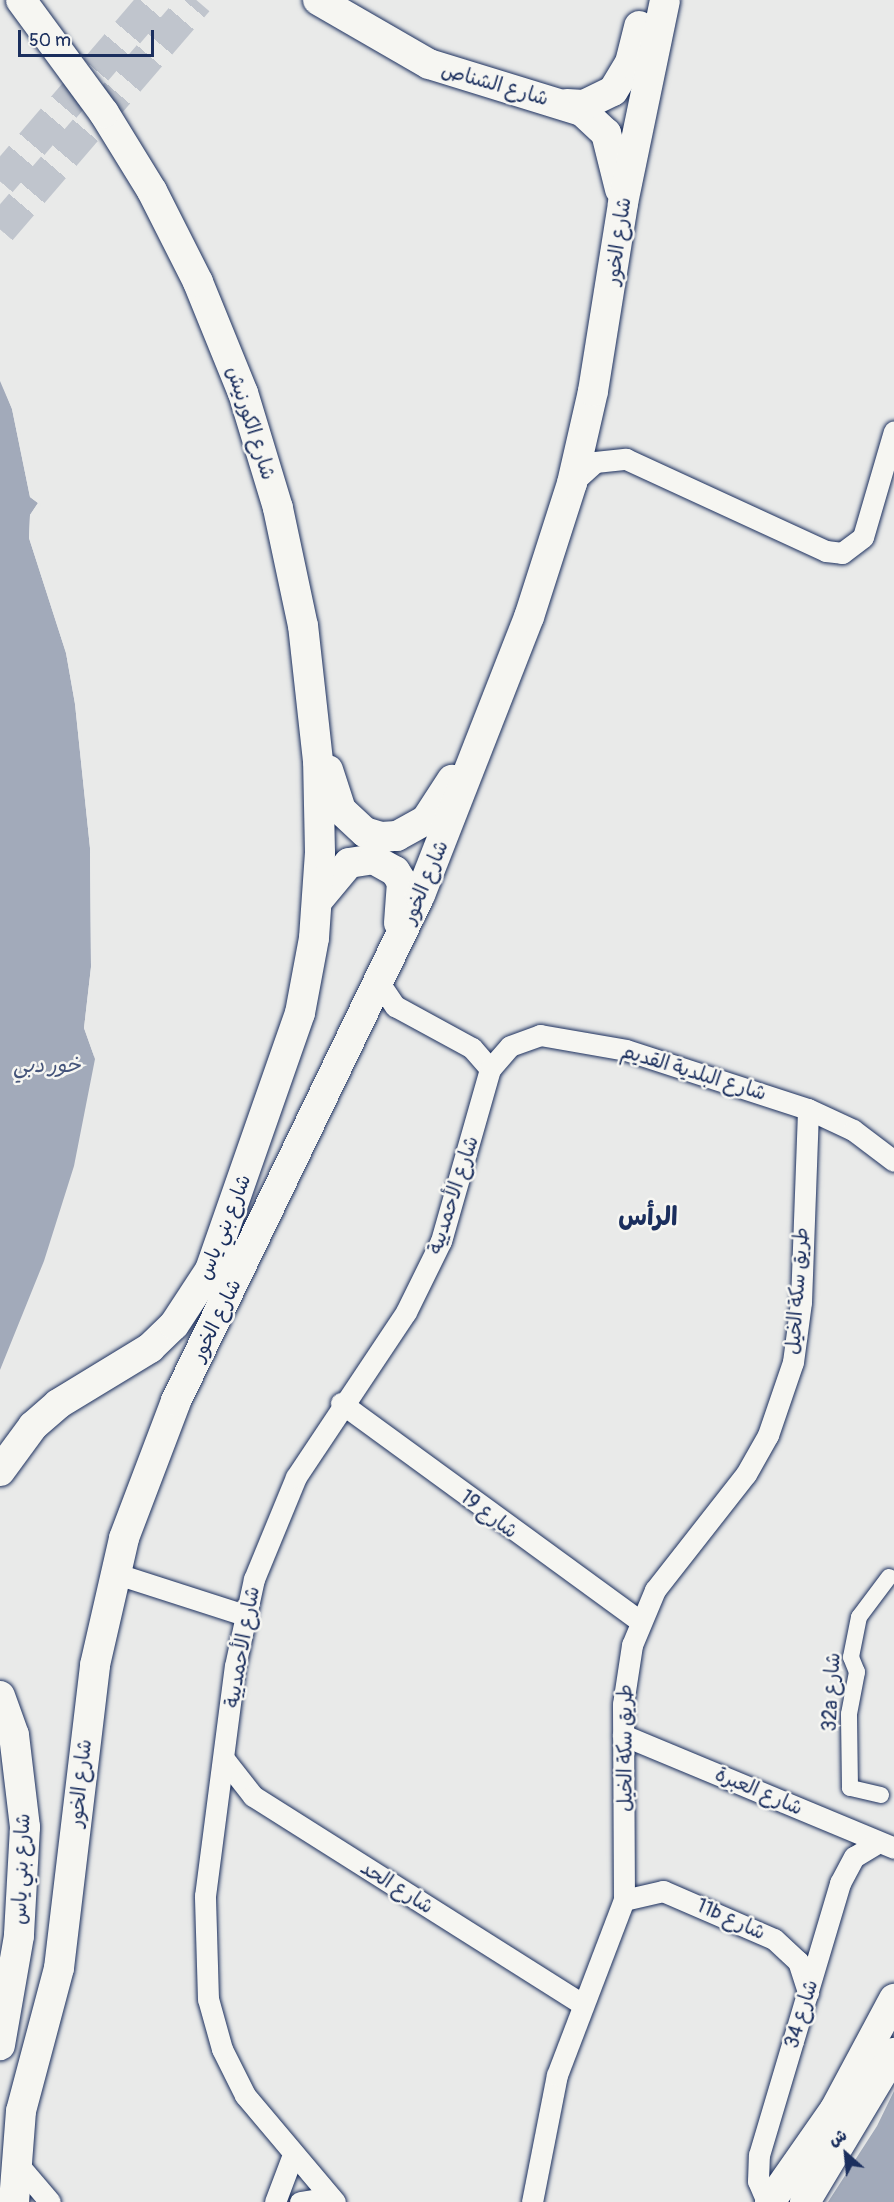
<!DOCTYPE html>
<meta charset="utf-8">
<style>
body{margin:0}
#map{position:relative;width:894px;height:2202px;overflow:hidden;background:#e9eae9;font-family:Pangolin,"Playpen Sans Arabic",sans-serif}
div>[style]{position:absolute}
.water>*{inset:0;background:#a2aaba}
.pier>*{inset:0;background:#e9eae9}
.primary-tunnel>*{height:33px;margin-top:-16.5px;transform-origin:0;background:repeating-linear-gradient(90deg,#c0c5cd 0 33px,transparent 0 49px)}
.roads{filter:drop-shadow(0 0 2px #1b2f5e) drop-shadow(0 0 2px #1b2f5e)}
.pedestrian>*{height:16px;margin:-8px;padding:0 8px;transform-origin:8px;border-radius:8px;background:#f6f6f2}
.minor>*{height:21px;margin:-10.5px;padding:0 10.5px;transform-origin:10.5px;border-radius:10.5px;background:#f6f6f2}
.secondary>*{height:30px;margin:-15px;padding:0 15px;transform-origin:15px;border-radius:15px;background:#f6f6f2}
span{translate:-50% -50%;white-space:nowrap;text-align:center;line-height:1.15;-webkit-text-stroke:5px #f6f6f2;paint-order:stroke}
.street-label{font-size:20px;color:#1b2f5e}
.water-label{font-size:21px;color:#44547a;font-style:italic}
.district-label{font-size:26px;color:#1b2f5e;font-weight:700}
.north{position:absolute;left:816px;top:2124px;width:60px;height:60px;-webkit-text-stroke:4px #f6f6f2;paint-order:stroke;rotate:333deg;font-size:16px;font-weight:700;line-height:24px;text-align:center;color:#1b2f5e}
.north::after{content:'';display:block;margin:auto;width:21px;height:27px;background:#1b2f5e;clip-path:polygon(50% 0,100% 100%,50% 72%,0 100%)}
.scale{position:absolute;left:18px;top:30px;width:136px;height:27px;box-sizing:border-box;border:3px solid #1b2f5e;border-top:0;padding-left:8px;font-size:18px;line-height:21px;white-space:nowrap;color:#1b2f5e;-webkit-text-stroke:4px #f6f6f2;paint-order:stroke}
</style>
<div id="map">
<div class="water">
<div style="clip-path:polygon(0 381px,12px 409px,30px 497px,38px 503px,30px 515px,29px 538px,66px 653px,75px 704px,90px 848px,91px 967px,84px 1028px,95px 1059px,74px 1166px,44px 1261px,0 1370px)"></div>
<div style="clip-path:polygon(894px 2091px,894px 2202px,828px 2202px,877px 2126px)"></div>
</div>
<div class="pier">
<div style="clip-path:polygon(0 378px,15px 408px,33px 495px,41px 503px,32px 538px,69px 652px,78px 703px,93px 848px,94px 967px,87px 1027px,95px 1059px,84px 1028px,91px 967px,90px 848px,75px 704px,66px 653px,29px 538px,30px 515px,38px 503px,30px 497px,12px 409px)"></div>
</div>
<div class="primary-tunnel">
<div style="left:0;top:181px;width:238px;rotate:-49.4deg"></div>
<div style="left:0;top:229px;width:302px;rotate:-49.3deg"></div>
</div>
<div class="roads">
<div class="pedestrian">
<div style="left:881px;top:1795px;width:32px;rotate:-167deg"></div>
<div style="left:850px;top:1788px;width:74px;rotate:-90.8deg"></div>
<div style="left:849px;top:1714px;width:43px;rotate:-79.2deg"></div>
<div style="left:857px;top:1672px;width:16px;rotate:-112deg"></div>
<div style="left:851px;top:1657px;width:41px;rotate:-78.7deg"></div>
<div style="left:859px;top:1617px;width:50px;rotate:-53.1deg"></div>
</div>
<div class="minor">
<div style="left:572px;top:483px;width:31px;rotate:-42deg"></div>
<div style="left:595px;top:462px;width:31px;rotate:-6deg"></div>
<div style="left:626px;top:459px;width:220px;rotate:24.7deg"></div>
<div style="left:826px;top:551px;width:16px;rotate:7deg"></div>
<div style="left:842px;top:553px;width:26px;rotate:-37deg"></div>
<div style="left:863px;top:537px;width:110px;rotate:-73.7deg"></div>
<div style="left:380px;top:984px;width:27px;rotate:56deg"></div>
<div style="left:395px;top:1006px;width:88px;rotate:28.6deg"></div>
<div style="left:472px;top:1048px;width:28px;rotate:49deg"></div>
<div style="left:341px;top:1403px;width:370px;rotate:36.1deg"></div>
<div style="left:114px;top:1573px;width:138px;rotate:17.8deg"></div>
<div style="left:623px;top:1735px;width:294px;rotate:22.6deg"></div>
<div style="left:224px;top:1759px;width:47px;rotate:51.9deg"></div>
<div style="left:253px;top:1796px;width:389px;rotate:32.3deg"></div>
<div style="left:624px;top:1900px;width:40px;rotate:-13deg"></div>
<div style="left:663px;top:1891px;width:121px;rotate:23.4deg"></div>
<div style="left:774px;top:1939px;width:33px;rotate:43deg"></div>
<div style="left:798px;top:1961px;width:33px;rotate:72deg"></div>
<div style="left:16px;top:2162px;width:52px;rotate:49.6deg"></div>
<div style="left:275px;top:2202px;width:48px;rotate:-69.3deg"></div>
<div style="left:300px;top:2202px;width:31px;rotate:-9deg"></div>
<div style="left:335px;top:2202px;width:140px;rotate:-130.1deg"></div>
<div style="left:245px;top:2095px;width:51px;rotate:-116.6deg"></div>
<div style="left:222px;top:2049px;width:52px;rotate:-105.6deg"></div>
<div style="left:208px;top:1999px;width:103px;rotate:-91.7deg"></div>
<div style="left:205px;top:1896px;width:232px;rotate:-82.6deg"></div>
<div style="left:235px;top:1666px;width:89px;rotate:-77.7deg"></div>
<div style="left:254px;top:1579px;width:110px;rotate:-67.6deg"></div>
<div style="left:296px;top:1477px;width:198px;rotate:-56.3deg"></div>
<div style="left:406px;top:1312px;width:79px;rotate:-63.8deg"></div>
<div style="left:441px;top:1241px;width:179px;rotate:-74.1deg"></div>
<div style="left:490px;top:1069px;width:30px;rotate:-49deg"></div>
<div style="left:510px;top:1046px;width:32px;rotate:-20deg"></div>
<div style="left:540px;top:1035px;width:87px;rotate:9.9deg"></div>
<div style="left:626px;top:1050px;width:191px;rotate:18deg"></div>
<div style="left:808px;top:1109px;width:50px;rotate:25deg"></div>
<div style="left:853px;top:1130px;width:51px;rotate:37.1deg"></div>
<div style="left:532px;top:2202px;width:129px;rotate:-78.9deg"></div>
<div style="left:557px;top:2075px;width:187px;rotate:-69.1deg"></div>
<div style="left:624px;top:1900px;width:196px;rotate:-90.3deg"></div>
<div style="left:623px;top:1704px;width:60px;rotate:-81.3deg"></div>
<div style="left:632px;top:1645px;width:60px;rotate:-67.3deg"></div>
<div style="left:655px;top:1590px;width:147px;rotate:-51.9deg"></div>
<div style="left:746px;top:1474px;width:45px;rotate:-60.6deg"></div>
<div style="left:768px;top:1435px;width:77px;rotate:-71.1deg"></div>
<div style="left:793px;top:1362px;width:61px;rotate:-82.4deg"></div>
<div style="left:801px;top:1302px;width:193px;rotate:-87.9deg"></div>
<div style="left:767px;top:2202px;width:23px;rotate:-113deg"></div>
<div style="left:758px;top:2181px;width:26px;rotate:-88deg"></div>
<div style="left:759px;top:2155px;width:284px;rotate:-73.4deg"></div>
<div style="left:840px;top:1883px;width:30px;rotate:-62deg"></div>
<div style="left:854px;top:1857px;width:29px;rotate:-31deg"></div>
</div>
<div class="secondary">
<div style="left:318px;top:0;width:128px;rotate:30deg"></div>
<div style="left:429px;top:64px;width:160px;rotate:17.1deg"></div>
<div style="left:582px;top:111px;width:33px;rotate:43deg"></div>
<div style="left:606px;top:133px;width:58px;rotate:76deg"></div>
<div style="left:567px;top:104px;width:17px;rotate:3deg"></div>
<div style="left:584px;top:105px;width:32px;rotate:-26deg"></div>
<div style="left:613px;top:91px;width:33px;rotate:-59deg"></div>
<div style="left:630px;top:63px;width:38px;rotate:-76deg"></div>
<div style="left:328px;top:770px;width:42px;rotate:72deg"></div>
<div style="left:341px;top:810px;width:33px;rotate:43deg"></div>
<div style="left:365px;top:832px;width:17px;rotate:17deg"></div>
<div style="left:381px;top:837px;width:16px;rotate:-4deg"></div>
<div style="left:397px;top:836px;width:33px;rotate:-29deg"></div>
<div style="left:426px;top:820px;width:48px;rotate:-57deg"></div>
<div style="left:318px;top:900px;width:48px;rotate:-50deg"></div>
<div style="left:349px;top:863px;width:24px;rotate:-9deg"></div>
<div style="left:373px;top:859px;width:25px;rotate:29deg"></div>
<div style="left:395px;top:871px;width:13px;rotate:58deg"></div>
<div style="left:402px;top:882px;width:41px;rotate:94.2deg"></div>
<div style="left:0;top:1471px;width:56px;rotate:-53.7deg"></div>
<div style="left:33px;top:1426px;width:33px;rotate:-41deg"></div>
<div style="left:58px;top:1404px;width:108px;rotate:-31.3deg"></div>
<div style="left:150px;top:1348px;width:33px;rotate:-44deg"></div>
<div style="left:174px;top:1325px;width:66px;rotate:-56.8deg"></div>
<div style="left:210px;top:1270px;width:272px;rotate:-70.7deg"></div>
<div style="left:300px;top:1013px;width:76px;rotate:-79.4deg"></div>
<div style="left:314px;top:938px;width:85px;rotate:-86deg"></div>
<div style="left:320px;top:853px;width:92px;rotate:-91.2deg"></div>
<div style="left:318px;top:761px;width:136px;rotate:-96.3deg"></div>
<div style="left:303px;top:626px;width:121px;rotate:-102deg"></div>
<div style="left:278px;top:508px;width:120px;rotate:-106.9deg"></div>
<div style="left:243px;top:393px;width:120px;rotate:-112.1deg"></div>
<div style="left:198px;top:282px;width:102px;rotate:-116.8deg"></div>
<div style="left:152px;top:191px;width:92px;rotate:-121.6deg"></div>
<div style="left:104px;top:113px;width:140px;rotate:-126.3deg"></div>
<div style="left:0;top:1696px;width:41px;rotate:70.3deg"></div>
<div style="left:14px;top:1735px;width:93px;rotate:83.2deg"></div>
<div style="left:25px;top:1827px;width:109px;rotate:93.2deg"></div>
<div style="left:19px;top:1936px;width:111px;rotate:99.9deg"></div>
<div style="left:14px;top:2202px;width:91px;rotate:-85.6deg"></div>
<div style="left:21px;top:2111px;width:148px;rotate:-75.1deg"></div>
<div style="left:59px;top:1968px;width:305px;rotate:-83.2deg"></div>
<div style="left:95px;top:1665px;width:130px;rotate:-77.1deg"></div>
<div style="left:124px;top:1538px;width:147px;rotate:-69.2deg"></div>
<div style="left:176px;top:1401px;width:562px;rotate:-64.26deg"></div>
<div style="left:420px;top:895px;width:299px;rotate:-68.6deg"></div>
<div style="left:529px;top:617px;width:141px;rotate:-72.2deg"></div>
<div style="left:572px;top:483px;width:94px;rotate:-77.1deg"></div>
<div style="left:593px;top:391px;width:190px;rotate:-80.9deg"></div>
<div style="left:623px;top:203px;width:207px;rotate:-78.3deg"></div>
<div style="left:770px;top:2202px;width:113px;rotate:-55deg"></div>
<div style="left:835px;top:2109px;width:125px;rotate:-61.8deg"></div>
<div style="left:805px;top:2202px;width:174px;rotate:-59.1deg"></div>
</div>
</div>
<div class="street-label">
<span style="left:495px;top:84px;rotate:16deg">شارع الشناص</span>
<span style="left:618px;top:241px;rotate:-82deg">شارع الخور</span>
<span style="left:251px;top:423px;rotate:72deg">شارع الكورنيش</span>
<span style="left:425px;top:882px;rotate:-67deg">شارع الخور</span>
<span style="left:694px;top:1072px;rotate:17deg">شارع البلدية القديم</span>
<span style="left:453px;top:1195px;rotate:-72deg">شارع الأحمديية</span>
<span style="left:224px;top:1227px;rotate:-68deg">شارع بني ياس</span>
<span style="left:797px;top:1291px;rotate:-86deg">طريق سكة الخيل</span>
<span style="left:216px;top:1320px;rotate:-64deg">شارع الخور</span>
<span style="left:489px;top:1514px;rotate:37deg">شارع 19</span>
<span style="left:242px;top:1647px;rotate:-80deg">شارع الأحمديية</span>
<span style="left:831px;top:1692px;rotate:-87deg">32a شارع</span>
<span style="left:625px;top:1748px;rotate:-90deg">طريق سكة الخيل</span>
<span style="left:80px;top:1783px;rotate:-84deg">شارع الخور</span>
<span style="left:759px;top:1791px;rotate:23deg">شارع العبرة</span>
<span style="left:21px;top:1869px;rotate:-88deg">شارع بني ياس</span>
<span style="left:397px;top:1887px;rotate:32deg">شارع الحد</span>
<span style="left:731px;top:1919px;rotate:24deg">11b شارع</span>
<span style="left:801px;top:2014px;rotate:-73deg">شارع 34</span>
</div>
<div class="water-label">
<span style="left:47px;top:1066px">خور دبي</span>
</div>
<div class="district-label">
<span style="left:648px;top:1218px">الرأس</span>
</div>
<div class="north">ش</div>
<div class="scale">50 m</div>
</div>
